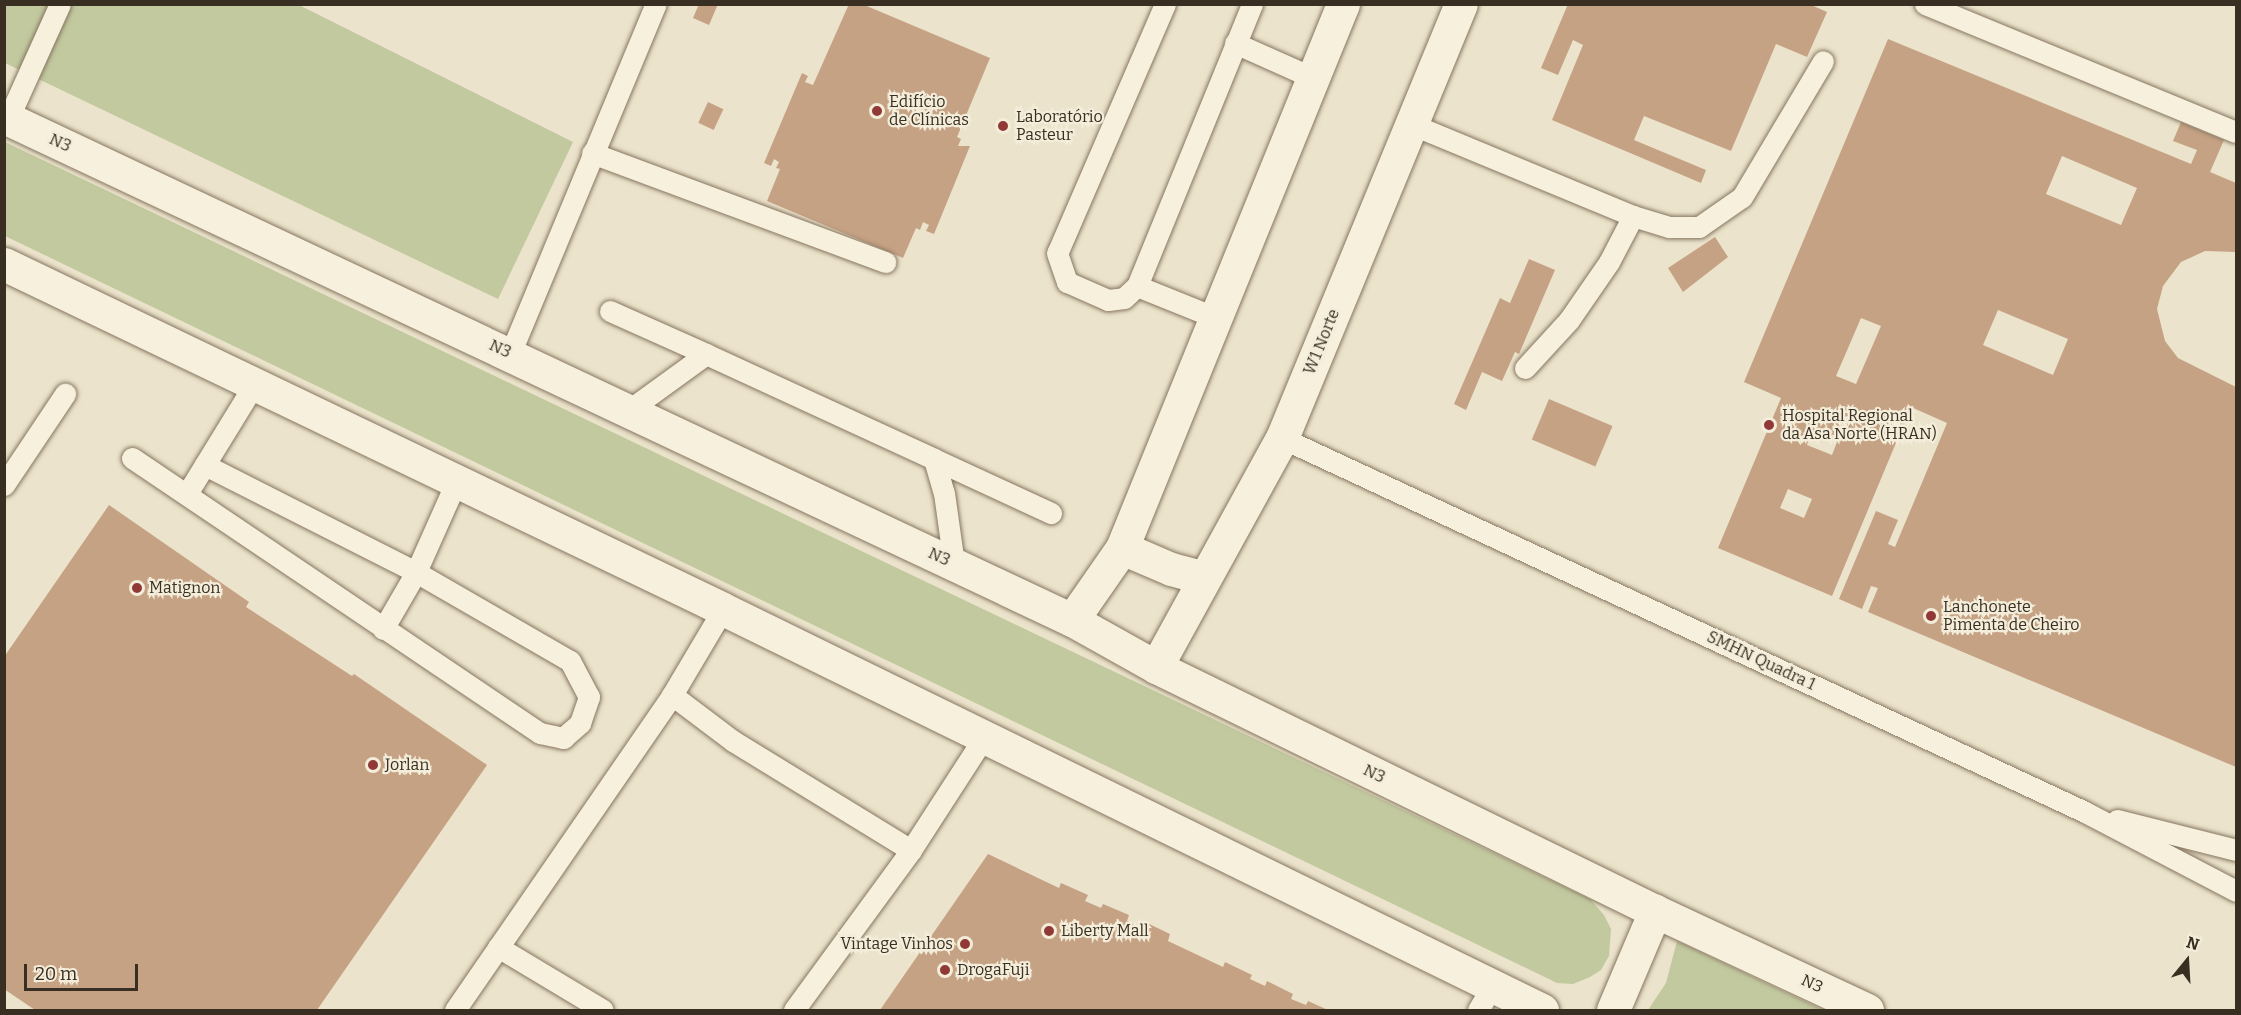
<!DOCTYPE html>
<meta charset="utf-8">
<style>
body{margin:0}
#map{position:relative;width:2241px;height:1015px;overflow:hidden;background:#ebe3cb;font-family:Bitter,serif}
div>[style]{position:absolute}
.green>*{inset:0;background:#c2c99f}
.building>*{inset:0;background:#c6a284;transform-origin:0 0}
.roads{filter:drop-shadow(0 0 2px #877660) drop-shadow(0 0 2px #877660)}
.lane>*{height:21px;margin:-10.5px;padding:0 10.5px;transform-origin:10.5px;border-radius:10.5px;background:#f6f0dd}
.secondary>*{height:33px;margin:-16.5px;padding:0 16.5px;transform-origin:16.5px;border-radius:16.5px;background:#f6f0dd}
.dots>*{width:16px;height:16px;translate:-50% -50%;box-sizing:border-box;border:3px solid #f3edda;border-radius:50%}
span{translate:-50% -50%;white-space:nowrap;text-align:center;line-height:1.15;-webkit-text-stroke:4.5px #f3edda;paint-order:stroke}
.poi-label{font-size:16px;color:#392e22}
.left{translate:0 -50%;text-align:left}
.right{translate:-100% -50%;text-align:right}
.street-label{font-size:16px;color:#392e22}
.frame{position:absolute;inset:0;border:6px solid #392e22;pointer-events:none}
.north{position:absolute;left:2157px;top:931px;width:60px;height:60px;-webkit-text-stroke:4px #f3edda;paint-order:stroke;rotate:18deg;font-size:16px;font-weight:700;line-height:24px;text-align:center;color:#392e22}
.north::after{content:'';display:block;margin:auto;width:21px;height:27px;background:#392e22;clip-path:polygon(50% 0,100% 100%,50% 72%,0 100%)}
.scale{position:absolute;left:24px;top:964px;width:114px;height:27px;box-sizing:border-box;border:3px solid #392e22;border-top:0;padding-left:8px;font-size:18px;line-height:21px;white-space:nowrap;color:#392e22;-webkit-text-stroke:4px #f3edda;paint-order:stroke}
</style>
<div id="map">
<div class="green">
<div style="clip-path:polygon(4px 5px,299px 5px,573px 142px,498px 299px,5px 63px)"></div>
<div style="clip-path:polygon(5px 142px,1590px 899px,1604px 915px,1611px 929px,1609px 956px,1601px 970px,1590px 977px,1573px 984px,1557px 983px,5px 236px)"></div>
<div style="clip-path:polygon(1677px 941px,1823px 1010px,1648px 1010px,1666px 983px)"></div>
</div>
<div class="building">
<div style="clip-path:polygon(699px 4px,718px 4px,709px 25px,693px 18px)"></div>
<div style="clip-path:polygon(849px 4px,862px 4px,990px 58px,957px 137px,961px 139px,958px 146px,970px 146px,934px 234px,926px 231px,929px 225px,923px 222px,920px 230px,916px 228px,903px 258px,767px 201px,780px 169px,776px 168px,779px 162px,774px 159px,771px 166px,764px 163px,802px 73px,808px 76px,805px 82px,813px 85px)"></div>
<div style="clip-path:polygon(1568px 4px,1809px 4px,1827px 12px,1807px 57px,1776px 44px,1731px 151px,1644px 116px,1634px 140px,1706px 170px,1701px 183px,1552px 120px,1583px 45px,1573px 40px,1558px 75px,1541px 68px)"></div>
<div style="clip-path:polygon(evenodd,1888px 39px,2191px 164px,2197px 150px,2173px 141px,2181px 122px,2224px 140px,2210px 172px,2236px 183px,2236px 252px,2205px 251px,2181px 262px,2163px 286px,2157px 309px,2165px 341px,2178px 358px,2236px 387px,2236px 767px,1868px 612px,1878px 588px,1871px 586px,1862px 609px,1839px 599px,1876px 511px,1898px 520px,1888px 544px,1895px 547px,1947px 423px,1911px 407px,1832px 596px,1718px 548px,1781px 398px,1744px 382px,1888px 39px,2062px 156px,2137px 188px,2121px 225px,2046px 194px,2062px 156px,1888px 39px,1998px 310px,2068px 339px,2053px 375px,1983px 345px,1998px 310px,1888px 39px,1861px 318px,1881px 326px,1856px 384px,1836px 376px,1861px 318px,1888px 39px,1811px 432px,1837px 442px,1832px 455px,1807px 445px,1811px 432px,1888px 39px,1788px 489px,1812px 499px,1804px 518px,1780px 508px,1788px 489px)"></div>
<div style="left:708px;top:102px;width:17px;height:23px;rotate:25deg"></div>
<div style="clip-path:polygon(1715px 237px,1728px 257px,1683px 292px,1668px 268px)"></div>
<div style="clip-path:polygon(1529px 259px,1555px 270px,1519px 354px,1515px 352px,1502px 381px,1482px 372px,1466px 410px,1454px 404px,1500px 298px,1510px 303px)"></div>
<div style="left:1549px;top:399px;width:69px;height:44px;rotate:23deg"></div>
<div style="clip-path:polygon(109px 505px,249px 602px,246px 607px,352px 676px,354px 674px,487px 765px,317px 1010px,35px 1010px,4px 989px,4px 657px)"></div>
<div style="clip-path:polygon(988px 854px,1059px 888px,1061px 883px,1088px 895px,1085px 901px,1101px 908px,1103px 904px,1129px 915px,1127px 921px,1142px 928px,1145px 922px,1170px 934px,1168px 941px,1223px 967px,1225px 962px,1252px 975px,1250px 979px,1265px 986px,1267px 981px,1293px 994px,1291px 999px,1306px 1005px,1308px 1001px,1328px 1010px,880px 1010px)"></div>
</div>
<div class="roads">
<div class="lane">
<div style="left:1165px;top:4px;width:271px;rotate:113.4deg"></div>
<div style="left:1057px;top:253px;width:31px;rotate:71deg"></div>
<div style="left:1067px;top:282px;width:45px;rotate:23.7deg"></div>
<div style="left:1108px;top:300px;width:16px;rotate:-7deg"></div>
<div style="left:1124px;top:298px;width:18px;rotate:-43deg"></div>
<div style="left:1137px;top:286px;width:305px;rotate:-67.8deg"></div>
<div style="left:1925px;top:4px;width:336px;rotate:22.4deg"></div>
<div style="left:1235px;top:43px;width:83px;rotate:24.1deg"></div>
<div style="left:8px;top:119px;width:126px;rotate:-65.7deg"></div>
<div style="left:1411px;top:124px;width:240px;rotate:22.5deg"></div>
<div style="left:1633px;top:216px;width:38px;rotate:17deg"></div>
<div style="left:1669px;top:227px;width:30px"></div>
<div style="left:1699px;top:227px;width:52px;rotate:-34.9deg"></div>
<div style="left:1742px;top:197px;width:158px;rotate:-59.2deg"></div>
<div style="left:592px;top:153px;width:313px;rotate:20.4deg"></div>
<div style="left:1137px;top:286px;width:83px;rotate:21.9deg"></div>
<div style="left:610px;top:311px;width:105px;rotate:24.1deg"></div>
<div style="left:510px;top:354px;width:379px;rotate:-67.4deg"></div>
<div style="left:1525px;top:368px;width:65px;rotate:-47.5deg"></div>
<div style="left:1569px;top:320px;width:70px;rotate:-55.4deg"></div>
<div style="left:1609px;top:262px;width:52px;rotate:-62.4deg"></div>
<div style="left:629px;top:410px;width:95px;rotate:-36deg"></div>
<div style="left:706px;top:354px;width:251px;rotate:24.7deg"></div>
<div style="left:934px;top:459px;width:35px;rotate:74deg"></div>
<div style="left:944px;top:493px;width:72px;rotate:82deg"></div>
<div style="left:1282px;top:438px;width:886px;rotate:24.97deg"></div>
<div style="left:2085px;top:812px;width:170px;rotate:27.6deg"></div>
<div style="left:132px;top:458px;width:492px;rotate:34deg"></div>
<div style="left:540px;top:733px;width:24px;rotate:12deg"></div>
<div style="left:563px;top:738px;width:23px;rotate:-41deg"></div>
<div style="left:580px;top:723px;width:28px;rotate:-71deg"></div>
<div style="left:589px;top:697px;width:41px;rotate:-117.8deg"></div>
<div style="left:570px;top:661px;width:178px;rotate:-150deg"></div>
<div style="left:416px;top:572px;width:237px;rotate:-153.1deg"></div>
<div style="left:934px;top:459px;width:129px;rotate:24.8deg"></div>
<div style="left:4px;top:485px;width:110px;rotate:-56.2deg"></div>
<div style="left:188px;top:492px;width:128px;rotate:-58.4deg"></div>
<div style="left:383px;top:629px;width:66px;rotate:-59.9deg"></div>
<div style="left:416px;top:572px;width:101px;rotate:-66deg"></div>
<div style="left:672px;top:695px;width:76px;rotate:37deg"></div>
<div style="left:733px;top:741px;width:209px;rotate:31.5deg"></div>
<div style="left:2117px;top:820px;width:123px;rotate:14.1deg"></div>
<div style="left:498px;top:947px;width:122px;rotate:31deg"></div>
<div style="left:455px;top:1010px;width:383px;rotate:-55.4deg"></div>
<div style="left:672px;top:695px;width:100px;rotate:-59.3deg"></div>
<div style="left:794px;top:1010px;width:198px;rotate:-53.8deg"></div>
<div style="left:911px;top:850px;width:135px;rotate:-57.1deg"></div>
<div style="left:1478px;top:1010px;width:26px;rotate:-59deg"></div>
</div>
<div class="secondary">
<div style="left:4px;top:117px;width:1181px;rotate:25.22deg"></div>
<div style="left:1072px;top:620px;width:96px;rotate:29.2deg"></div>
<div style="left:1156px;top:667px;width:555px;rotate:26.06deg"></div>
<div style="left:1655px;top:911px;width:234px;rotate:25deg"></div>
<div style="left:4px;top:264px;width:797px;rotate:25.63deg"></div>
<div style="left:723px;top:609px;width:912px;rotate:26.09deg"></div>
<div style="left:1122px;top:548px;width:53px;rotate:23.2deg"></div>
<div style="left:1171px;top:569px;width:34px;rotate:15deg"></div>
<div style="left:1072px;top:620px;width:88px;rotate:-55.2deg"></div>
<div style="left:1122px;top:548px;width:587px;rotate:-67.89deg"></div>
<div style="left:1156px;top:667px;width:261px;rotate:-61.2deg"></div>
<div style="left:1282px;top:438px;width:469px;rotate:-67.6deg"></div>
<div style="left:1613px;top:1010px;width:108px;rotate:-67deg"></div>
</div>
</div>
<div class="dots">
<div style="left:877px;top:111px;background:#903936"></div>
<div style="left:1003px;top:126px;background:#903936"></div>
<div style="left:1769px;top:425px;background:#903936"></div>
<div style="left:137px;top:588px;background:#903936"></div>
<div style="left:1931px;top:616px;background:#903936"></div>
<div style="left:373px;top:765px;background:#903936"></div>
<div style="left:1049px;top:931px;background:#903936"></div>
<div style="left:965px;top:944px;background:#903936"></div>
<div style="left:945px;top:970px;background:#903936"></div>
</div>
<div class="poi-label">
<span class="left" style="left:889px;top:111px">Edifício<br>de Clínicas</span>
<span class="left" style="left:1016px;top:126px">Laboratório<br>Pasteur</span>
<span class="left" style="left:1782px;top:425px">Hospital Regional<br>da Asa Norte (HRAN)</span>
<span class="left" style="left:149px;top:588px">Matignon</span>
<span class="left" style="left:1943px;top:616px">Lanchonete<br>Pimenta de Cheiro</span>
<span class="left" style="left:385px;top:765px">Jorlan</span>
<span class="left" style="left:1061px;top:931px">Liberty Mall</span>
<span class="right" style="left:953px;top:944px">Vintage Vinhos</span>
<span class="left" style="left:957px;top:970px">DrogaFuji</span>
</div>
<div class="street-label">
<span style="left:60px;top:143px;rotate:25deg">N3</span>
<span style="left:1322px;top:342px;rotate:-68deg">W1 Norte</span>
<span style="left:500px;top:349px;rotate:25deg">N3</span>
<span style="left:939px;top:557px;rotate:25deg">N3</span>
<span style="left:1761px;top:661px;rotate:25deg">SMHN Quadra 1</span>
<span style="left:1374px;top:774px;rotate:26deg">N3</span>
<span style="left:1812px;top:984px;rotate:25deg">N3</span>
</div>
<div class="frame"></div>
<div class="north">N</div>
<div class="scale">20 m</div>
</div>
